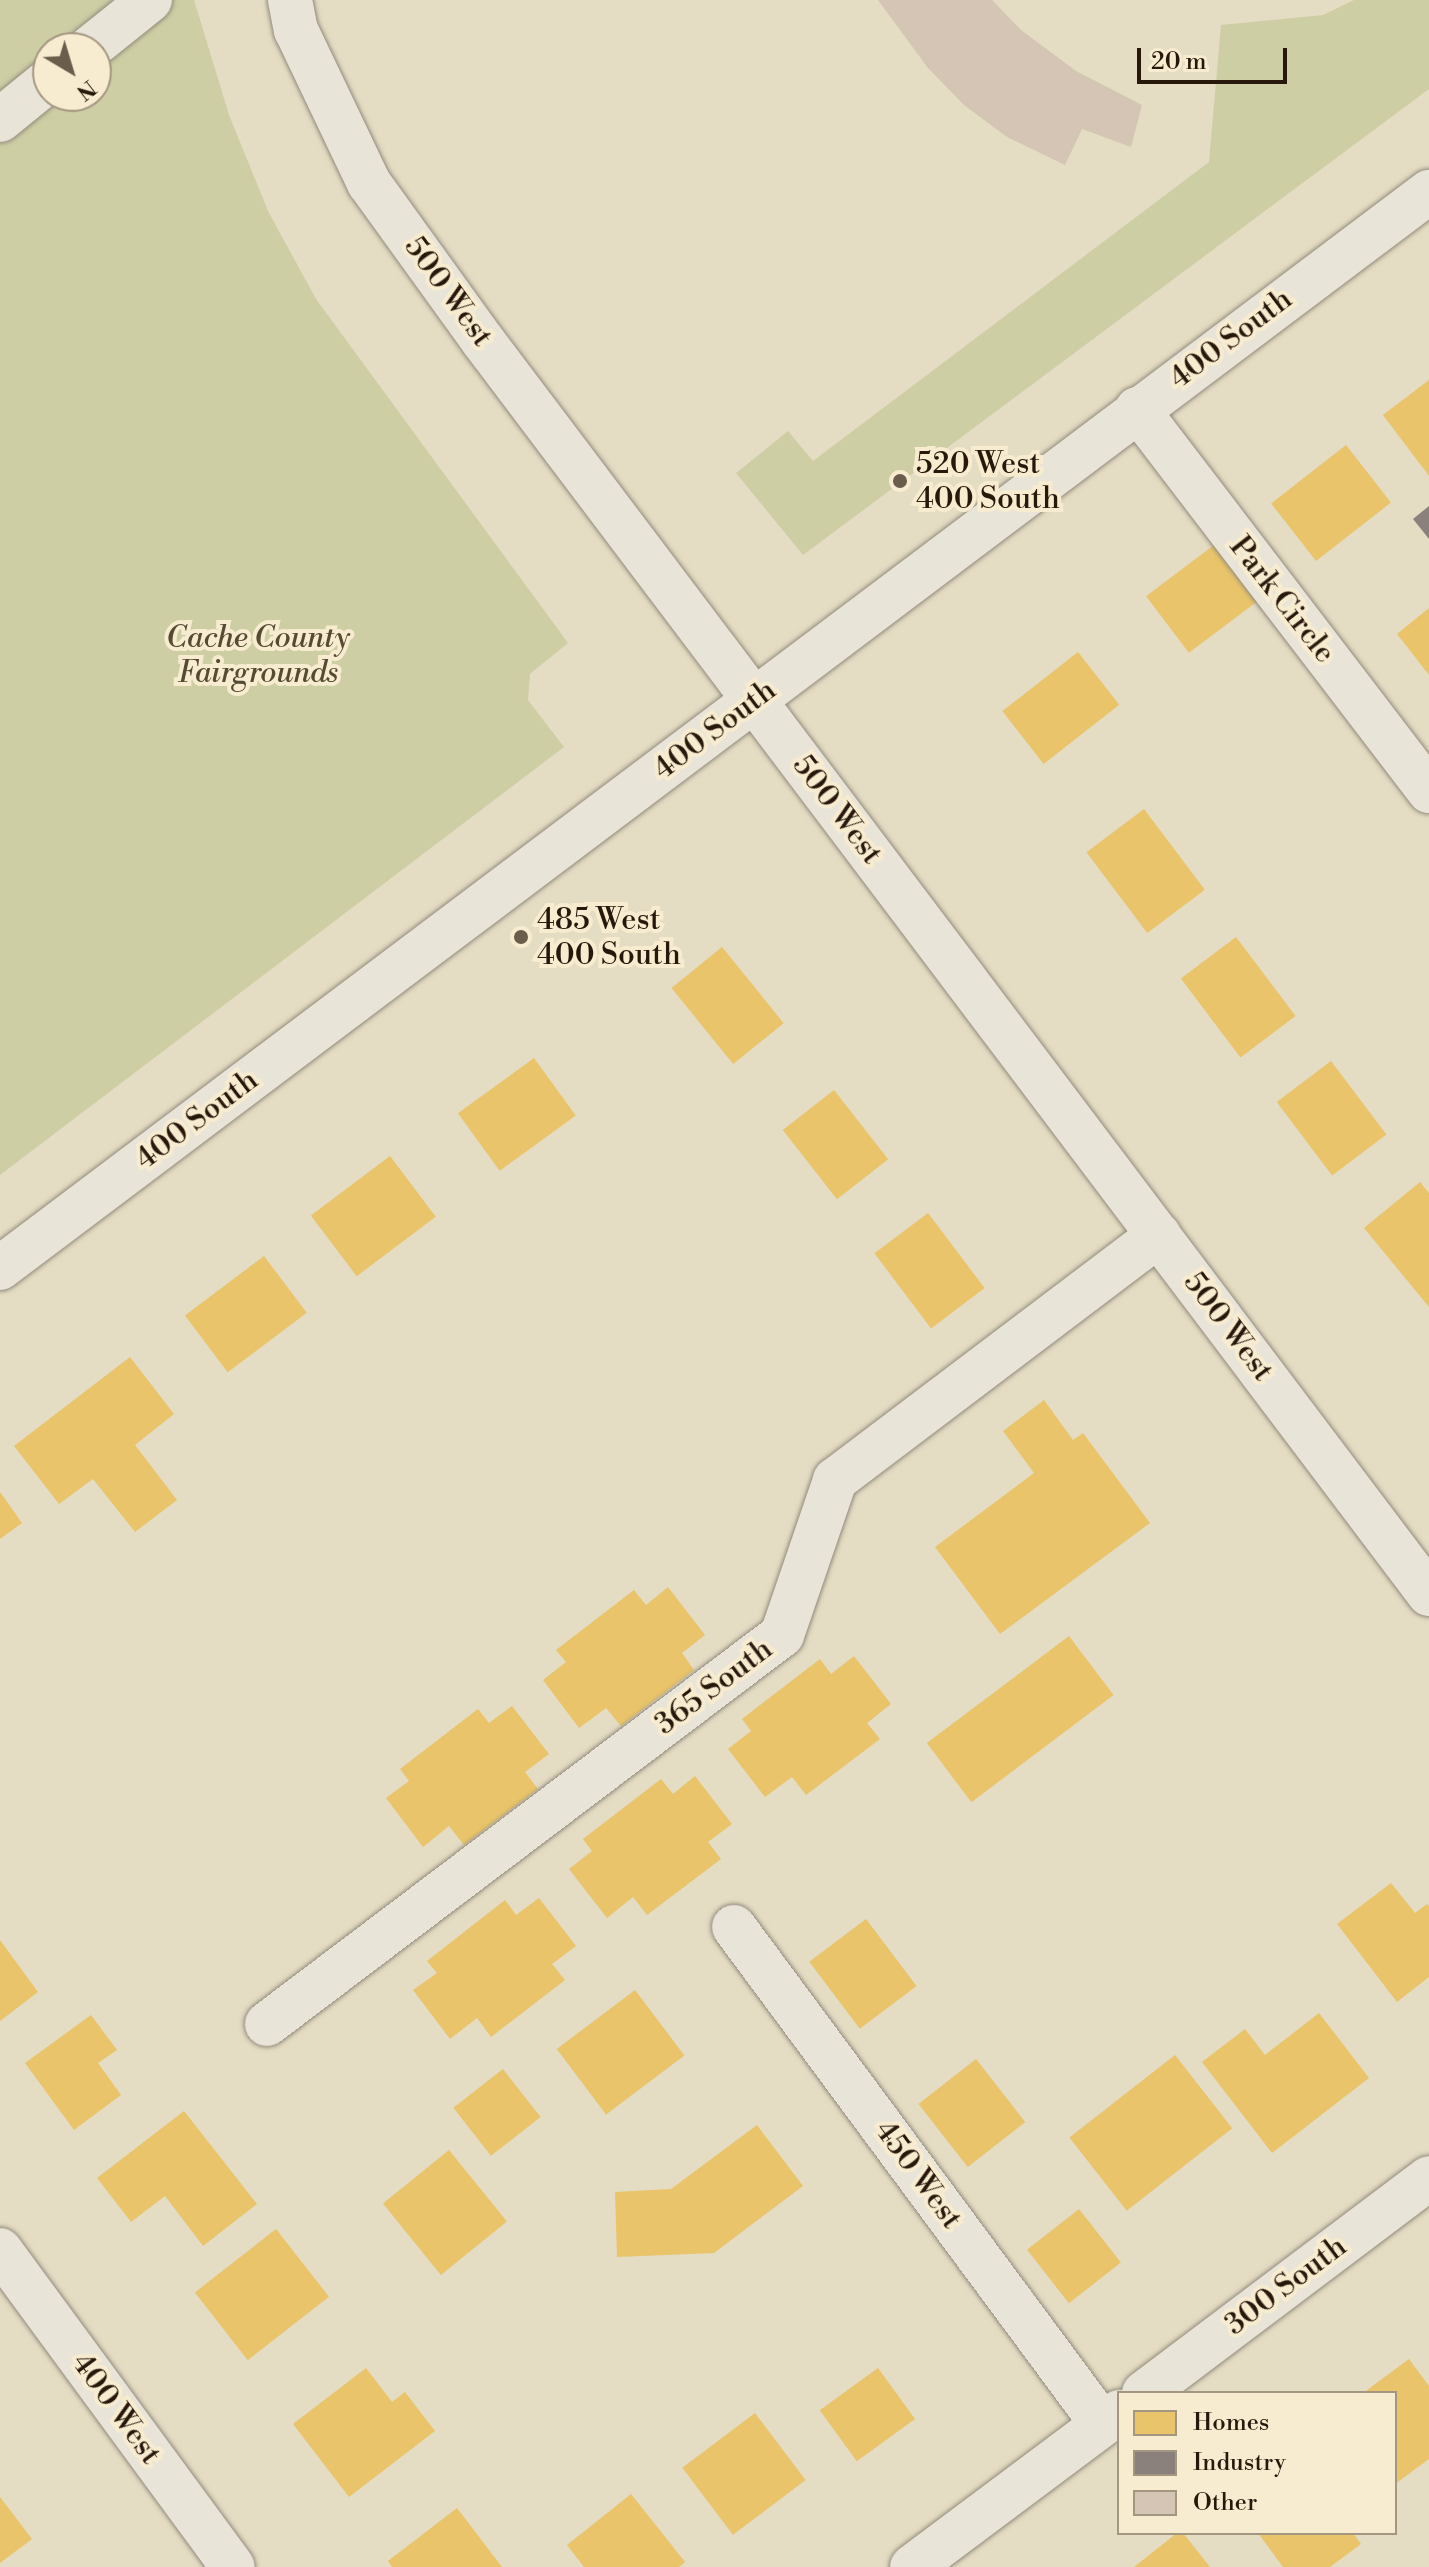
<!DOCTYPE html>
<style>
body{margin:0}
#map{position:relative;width:1429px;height:2567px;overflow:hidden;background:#e4dcc3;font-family:"Libre Bodoni",serif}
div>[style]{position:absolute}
.green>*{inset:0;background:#cecea5}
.homes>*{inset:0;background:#e9c46a;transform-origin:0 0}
.industry>*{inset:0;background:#8a817c}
.building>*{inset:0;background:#d5c5b4}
.roads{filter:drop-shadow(0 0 2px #928b7c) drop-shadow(0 0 2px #928b7c)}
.minor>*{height:44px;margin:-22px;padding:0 22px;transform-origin:22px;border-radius:22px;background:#e9e4d8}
.dots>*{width:22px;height:22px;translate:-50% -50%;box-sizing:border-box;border:4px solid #f7eccf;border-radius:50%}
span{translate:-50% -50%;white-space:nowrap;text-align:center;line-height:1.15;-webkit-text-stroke:8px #f7eccf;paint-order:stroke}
.street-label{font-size:30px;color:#28180c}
.poi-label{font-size:30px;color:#28180c}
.left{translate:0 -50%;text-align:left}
.park-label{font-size:30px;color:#544b32;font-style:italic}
.legend{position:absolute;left:1117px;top:2391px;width:280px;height:144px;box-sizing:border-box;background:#f7eccf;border:2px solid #a49781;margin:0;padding:10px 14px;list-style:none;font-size:24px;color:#28180c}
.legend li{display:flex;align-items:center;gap:16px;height:40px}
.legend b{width:40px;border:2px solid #a49781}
.north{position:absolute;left:32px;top:32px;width:80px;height:80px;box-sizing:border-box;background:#f7eccf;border:2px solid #a49781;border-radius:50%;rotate:142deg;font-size:22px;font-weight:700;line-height:32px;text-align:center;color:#28180c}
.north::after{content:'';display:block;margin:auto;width:28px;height:36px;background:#6a5d4c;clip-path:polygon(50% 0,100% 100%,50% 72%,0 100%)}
.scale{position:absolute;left:1137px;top:48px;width:150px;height:36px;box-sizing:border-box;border:4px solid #28180c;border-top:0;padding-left:10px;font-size:24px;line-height:28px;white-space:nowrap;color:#28180c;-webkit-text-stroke:6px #f7eccf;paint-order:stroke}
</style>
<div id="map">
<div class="green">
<div style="clip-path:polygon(evenodd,0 0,194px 0,229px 115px,268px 211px,316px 299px,568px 643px,530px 674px,528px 700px,564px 747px,0 1175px,0 0,48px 48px,96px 48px,96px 96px,48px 96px,48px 48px)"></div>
<div style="clip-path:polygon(1354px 0,1429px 0,1429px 89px,803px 555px,736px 473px,788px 431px,813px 461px,1209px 162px,1221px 25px,1323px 15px)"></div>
</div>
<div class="homes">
<div style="clip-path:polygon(1429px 380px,1429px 476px,1383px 415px)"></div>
<div style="left:1346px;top:445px;width:73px;height:95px;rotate:52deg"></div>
<div style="left:1218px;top:542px;width:71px;height:90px;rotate:53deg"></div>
<div style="clip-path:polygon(1429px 608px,1429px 675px,1397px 634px)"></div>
<div style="left:1078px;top:652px;width:67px;height:96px;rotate:52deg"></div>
<div style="left:1144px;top:809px;width:101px;height:72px;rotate:53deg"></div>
<div style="left:1236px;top:937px;width:99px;height:69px;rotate:53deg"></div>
<div style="left:722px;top:947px;width:98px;height:65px;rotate:51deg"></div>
<div style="left:534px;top:1058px;width:71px;height:94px;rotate:54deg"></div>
<div style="left:1331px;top:1061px;width:92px;height:68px;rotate:53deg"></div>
<div style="left:834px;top:1090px;width:88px;height:65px;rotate:52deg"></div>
<div style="left:390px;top:1156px;width:76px;height:99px;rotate:53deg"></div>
<div style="clip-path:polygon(1420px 1182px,1429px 1193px,1429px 1307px,1364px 1228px)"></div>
<div style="left:928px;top:1213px;width:94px;height:67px;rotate:53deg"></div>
<div style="left:264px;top:1256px;width:71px;height:99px;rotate:53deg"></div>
<div style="clip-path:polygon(130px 1357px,174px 1414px,135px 1445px,177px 1500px,135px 1532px,93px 1479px,59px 1504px,14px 1446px)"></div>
<div style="clip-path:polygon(1044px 1400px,1073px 1440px,1083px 1433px,1150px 1523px,1000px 1634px,935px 1547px,1034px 1473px,1003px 1431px)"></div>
<div style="clip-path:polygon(0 1492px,22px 1523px,0 1539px)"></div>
<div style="clip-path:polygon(668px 1587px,705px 1635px,682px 1653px,694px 1670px,621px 1726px,606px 1708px,579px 1728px,543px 1680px,566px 1662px,556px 1650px,634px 1590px,646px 1605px)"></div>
<div style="left:1069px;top:1636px;width:74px;height:178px;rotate:53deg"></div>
<div style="clip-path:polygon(854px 1656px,891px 1704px,867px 1723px,880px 1739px,806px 1795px,792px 1777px,765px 1797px,728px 1749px,751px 1731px,742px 1719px,820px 1659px,831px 1674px)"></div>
<div style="clip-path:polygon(512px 1706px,549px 1754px,525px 1772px,538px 1789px,464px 1845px,449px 1826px,423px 1847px,386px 1798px,409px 1781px,400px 1769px,478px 1709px,489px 1723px)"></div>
<div style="clip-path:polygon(695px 1776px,732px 1824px,708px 1842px,721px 1859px,647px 1915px,633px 1897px,607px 1918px,569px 1869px,592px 1851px,583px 1839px,661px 1779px,673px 1794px)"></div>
<div style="clip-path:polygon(1391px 1883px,1415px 1913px,1427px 1904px,1429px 1906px,1429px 1977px,1397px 2002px,1337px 1924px)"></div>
<div style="clip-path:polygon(539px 1898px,576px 1946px,552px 1964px,565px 1980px,491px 2037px,477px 2018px,450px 2039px,413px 1990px,437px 1973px,427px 1961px,505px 1900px,516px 1915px)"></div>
<div style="left:866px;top:1919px;width:84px;height:71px;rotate:53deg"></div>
<div style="clip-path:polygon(0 1940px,38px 1992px,0 2021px)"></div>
<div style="left:635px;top:1990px;width:82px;height:98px;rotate:53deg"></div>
<div style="clip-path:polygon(1319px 2013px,1369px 2078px,1272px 2153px,1202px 2062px,1245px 2029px,1265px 2055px)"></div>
<div style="clip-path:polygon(91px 2015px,117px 2050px,98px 2063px,121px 2095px,74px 2130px,25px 2063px)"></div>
<div style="left:1175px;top:2055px;width:93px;height:134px;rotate:52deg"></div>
<div style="left:976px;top:2059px;width:80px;height:73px;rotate:52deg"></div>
<div style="left:503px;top:2069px;width:61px;height:63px;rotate:52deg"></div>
<div style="clip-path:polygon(184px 2111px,257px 2204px,203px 2246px,165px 2196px,131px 2222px,97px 2178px)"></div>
<div style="clip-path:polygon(757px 2125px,803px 2186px,714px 2253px,617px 2257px,615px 2192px,671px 2189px)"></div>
<div style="left:449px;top:2150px;width:92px;height:85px;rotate:51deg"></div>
<div style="left:1079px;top:2209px;width:68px;height:66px;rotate:52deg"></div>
<div style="left:276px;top:2229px;width:86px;height:103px;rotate:52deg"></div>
<div style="clip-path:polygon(1409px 2359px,1429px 2386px,1429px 2459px,1395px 2484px,1395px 2393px,1363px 2393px)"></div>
<div style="clip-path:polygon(366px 2368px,392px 2402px,405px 2392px,435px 2431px,349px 2497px,293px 2424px)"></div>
<div style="left:878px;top:2368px;width:63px;height:72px;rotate:54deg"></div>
<div style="left:755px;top:2413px;width:84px;height:91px;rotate:53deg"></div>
<div style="clip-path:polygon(631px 2494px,685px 2562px,679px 2567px,584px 2567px,567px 2545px)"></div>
<div style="clip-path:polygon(0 2497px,32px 2539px,0 2563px)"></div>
<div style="clip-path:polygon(457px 2508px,502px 2567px,392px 2567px,388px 2561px)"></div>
<div style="clip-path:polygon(1177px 2533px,1183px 2533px,1210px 2567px,1134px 2567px)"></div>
<div style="clip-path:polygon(1258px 2533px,1353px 2533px,1361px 2544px,1330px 2567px,1283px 2567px)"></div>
</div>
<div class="industry">
<div style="clip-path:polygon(1429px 506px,1429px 539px,1413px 519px)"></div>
</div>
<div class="building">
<div style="clip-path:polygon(878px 0,992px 0,1021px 30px,1076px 71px,1142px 105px,1131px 147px,1082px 129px,1065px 165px,1007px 137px,964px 105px,928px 68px)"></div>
</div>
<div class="roads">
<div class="minor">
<div style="left:290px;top:0;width:31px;rotate:79deg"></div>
<div style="left:296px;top:30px;width:170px;rotate:64.5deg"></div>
<div style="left:369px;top:183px;width:195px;rotate:54.2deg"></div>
<div style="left:483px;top:341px;width:1570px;rotate:52.95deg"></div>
<div style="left:90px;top:48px;width:77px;rotate:-38.7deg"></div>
<div style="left:0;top:120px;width:62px;rotate:-39.1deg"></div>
<div style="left:1137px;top:409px;width:481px;rotate:52.6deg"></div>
<div style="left:0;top:1268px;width:1789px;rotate:-36.98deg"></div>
<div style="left:734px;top:1927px;width:618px;rotate:53.48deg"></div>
<div style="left:267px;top:2024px;width:645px;rotate:-37.07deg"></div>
<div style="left:782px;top:1635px;width:164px;rotate:-71.1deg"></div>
<div style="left:835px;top:1480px;width:406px;rotate:-37.1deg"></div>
<div style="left:0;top:2250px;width:393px;rotate:53.7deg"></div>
<div style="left:1144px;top:2393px;width:357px;rotate:-37deg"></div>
<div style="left:912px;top:2567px;width:259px;rotate:-36.8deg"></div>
</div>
</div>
<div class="dots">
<div style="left:900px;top:481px;background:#6a5d4c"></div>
<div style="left:521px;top:937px;background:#6a5d4c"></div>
</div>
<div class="street-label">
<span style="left:448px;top:292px;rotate:54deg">500 West</span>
<span style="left:1231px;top:339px;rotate:-37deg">400 South</span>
<span style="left:1282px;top:600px;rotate:52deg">Park Circle</span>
<span style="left:715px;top:730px;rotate:-37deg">400 South</span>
<span style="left:837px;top:810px;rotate:53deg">500 West</span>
<span style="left:197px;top:1120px;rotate:-37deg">400 South</span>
<span style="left:1228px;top:1327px;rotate:53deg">500 West</span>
<span style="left:714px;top:1687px;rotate:-37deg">365 South</span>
<span style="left:918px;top:2175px;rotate:54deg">450 West</span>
<span style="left:1286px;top:2286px;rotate:-37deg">300 South</span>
<span style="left:116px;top:2409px;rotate:54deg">400 West</span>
</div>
<div class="poi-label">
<span class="left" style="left:916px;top:481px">520 West<br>400 South</span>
<span class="left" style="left:537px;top:937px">485 West<br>400 South</span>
</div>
<div class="park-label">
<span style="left:258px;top:655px">Cache County<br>Fairgrounds</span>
</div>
<ul class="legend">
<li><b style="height:22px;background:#e9c46a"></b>Homes</li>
<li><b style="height:22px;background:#8a817c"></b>Industry</li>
<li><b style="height:22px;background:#d5c5b4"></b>Other</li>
</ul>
<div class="north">N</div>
<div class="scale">20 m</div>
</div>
